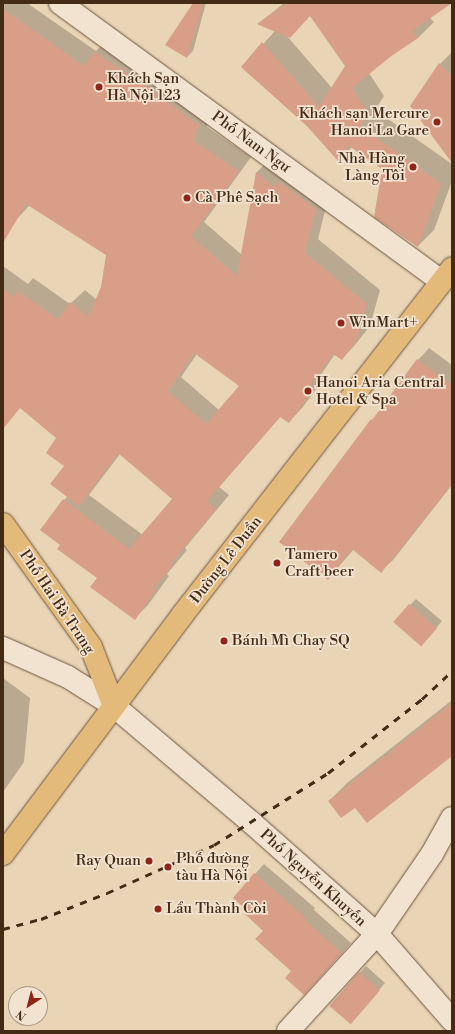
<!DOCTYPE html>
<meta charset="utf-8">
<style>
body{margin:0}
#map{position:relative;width:455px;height:1034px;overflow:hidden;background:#e9d4b6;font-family:"Libre Bodoni",serif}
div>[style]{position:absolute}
.shadow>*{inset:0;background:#0003}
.building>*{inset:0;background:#d89e87;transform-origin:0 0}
.roads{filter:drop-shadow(0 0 1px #6d553e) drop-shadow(0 0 1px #6d553e)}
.minor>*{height:22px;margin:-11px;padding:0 11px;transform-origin:11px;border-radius:11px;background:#f1e3d0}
.major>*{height:22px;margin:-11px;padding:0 11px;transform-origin:11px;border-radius:11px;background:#e4ba7b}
.rail>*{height:3px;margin-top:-1.5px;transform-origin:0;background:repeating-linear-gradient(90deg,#442b16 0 7px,transparent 0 14px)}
.dots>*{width:11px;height:11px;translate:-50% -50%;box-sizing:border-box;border:2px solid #f1e3d0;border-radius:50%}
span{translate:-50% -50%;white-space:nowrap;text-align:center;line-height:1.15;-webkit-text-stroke:3.5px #f1e3d0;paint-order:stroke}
.poi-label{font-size:15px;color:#442b16}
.left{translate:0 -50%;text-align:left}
.right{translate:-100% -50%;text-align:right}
.street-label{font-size:15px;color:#442b16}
.frame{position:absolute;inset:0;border:4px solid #442b16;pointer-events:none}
.north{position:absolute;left:8px;top:986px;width:40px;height:40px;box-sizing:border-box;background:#f1e3d0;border:1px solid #ac9986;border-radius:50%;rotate:216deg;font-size:11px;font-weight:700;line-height:16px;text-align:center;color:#442b16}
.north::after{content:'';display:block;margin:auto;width:14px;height:18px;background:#8f2418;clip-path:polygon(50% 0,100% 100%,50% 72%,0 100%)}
</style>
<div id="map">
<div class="shadow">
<div style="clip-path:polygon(evenodd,3px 3px,27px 3px,96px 51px,108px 39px,212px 111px,207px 127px,251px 157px,204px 222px,242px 255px,257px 172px,270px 159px,329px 195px,318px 239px,380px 290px,370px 326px,355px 345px,342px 359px,335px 354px,320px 376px,324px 379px,302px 408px,289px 422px,281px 416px,219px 487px,229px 495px,185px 548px,187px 550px,167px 574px,169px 576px,148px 605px,135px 618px,98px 578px,62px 544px,64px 500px,68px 496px,65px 466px,57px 438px,21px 407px,3px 404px,3px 266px,28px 284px,33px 278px,70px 304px,85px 290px,97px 300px,102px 287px,107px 254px,30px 205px,16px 220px,3px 214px,3px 3px,197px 354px,240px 386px,219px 410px,181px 377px,197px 354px,3px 3px,120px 454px,174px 499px,143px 535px,89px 495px,120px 454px)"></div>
<div style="clip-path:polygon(194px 3px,206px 3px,193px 51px,187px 57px)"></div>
<div style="clip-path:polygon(284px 3px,322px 3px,286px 35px,332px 88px,346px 66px,357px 3px,447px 3px,430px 18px,434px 22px,418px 38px,390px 56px,369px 73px,384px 96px,375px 110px,452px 164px,452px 181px,434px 230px,418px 246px,383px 169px,352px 147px,339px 160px,307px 126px,242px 67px,275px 31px,258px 24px)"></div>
<div style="clip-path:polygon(452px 52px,452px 161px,411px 106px,440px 64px)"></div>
<div style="clip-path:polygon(429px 348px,452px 365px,452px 485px,393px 560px,381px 571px,354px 549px,328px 579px,372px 420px,380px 412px,418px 360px)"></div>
<div style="clip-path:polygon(416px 599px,442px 621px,428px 638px,410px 605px)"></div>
<div style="clip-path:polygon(3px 678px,30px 698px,24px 762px,3px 792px)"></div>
<div style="clip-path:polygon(452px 700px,452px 755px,355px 806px,329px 801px,347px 783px)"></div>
<div style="clip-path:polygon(264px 864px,315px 908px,314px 910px,351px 943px,314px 984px,293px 971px,249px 911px,255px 874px)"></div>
<div style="clip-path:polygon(366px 966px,385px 983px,356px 1016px,330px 1005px)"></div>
</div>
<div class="building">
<div style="clip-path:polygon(193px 3px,203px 3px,187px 58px,165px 45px)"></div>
<div style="clip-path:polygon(286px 3px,452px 3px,412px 31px,418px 38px,390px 57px,352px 88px,368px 113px,360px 126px,441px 184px,418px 247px,374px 217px,382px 169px,348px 145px,338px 161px,307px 126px,241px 67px,262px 42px,319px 107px,345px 66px,310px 16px,290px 38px,257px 24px)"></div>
<div style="clip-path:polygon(evenodd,3px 9px,84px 66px,94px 52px,136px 79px,199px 125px,194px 141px,239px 171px,191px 236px,237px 276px,256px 172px,274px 187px,279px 182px,316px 209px,305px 253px,367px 304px,356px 341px,342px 360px,333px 354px,307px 390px,311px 393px,289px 423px,280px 417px,207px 501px,216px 509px,172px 562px,174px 564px,154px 588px,156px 590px,135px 620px,90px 587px,97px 578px,57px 549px,60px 545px,40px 530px,63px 499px,129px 549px,172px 499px,118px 453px,79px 506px,50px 484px,64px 466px,46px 453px,56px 438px,20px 408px,3px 429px,3px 289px,14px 297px,18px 291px,58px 319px,70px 302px,88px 317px,101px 287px,106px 255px,26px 204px,3px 243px,3px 9px,194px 353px,239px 386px,206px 424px,168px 391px,194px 353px)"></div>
<div style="clip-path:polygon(439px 63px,452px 77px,452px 163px,410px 106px)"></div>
<div style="clip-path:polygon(417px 359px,452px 385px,452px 484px,381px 573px,352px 549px,328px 580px,279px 542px,371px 419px,372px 420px)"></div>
<div style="left:409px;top:604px;width:37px;height:24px;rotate:41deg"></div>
<div style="clip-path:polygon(452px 703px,452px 756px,367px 823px,355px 808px,341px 818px,328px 801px)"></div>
<div style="clip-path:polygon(254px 873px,306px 918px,305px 920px,342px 953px,304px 995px,285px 978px,291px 971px,255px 939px,263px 931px,245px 914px,248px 911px,233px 898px)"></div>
<div style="left:359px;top:972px;width:28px;height:45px;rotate:41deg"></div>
</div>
<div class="roads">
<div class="minor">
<div style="left:60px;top:3px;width:472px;rotate:36.1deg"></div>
<div style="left:3px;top:648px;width:71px;rotate:24deg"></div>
<div style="left:68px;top:677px;width:54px;rotate:32.2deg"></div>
<div style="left:114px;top:706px;width:181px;rotate:40.3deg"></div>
<div style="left:252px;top:823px;width:167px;rotate:41.6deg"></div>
<div style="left:377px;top:934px;width:114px;rotate:48.9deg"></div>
<div style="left:288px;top:1031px;width:132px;rotate:-47.5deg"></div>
<div style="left:377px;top:934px;width:97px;rotate:-55.5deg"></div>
<div style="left:432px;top:854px;width:41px;rotate:-60.9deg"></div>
</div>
<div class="major">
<div style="left:3px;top:524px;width:151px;rotate:54.4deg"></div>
<div style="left:91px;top:647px;width:63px;rotate:68.7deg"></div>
<div style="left:3px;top:854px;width:300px;rotate:-53.1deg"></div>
<div style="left:183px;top:614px;width:438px;rotate:-52.1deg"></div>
</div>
</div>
<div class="rail">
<div style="left:3px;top:929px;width:39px;rotate:-15deg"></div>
<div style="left:41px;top:919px;width:71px;rotate:-21.5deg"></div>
<div style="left:107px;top:893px;width:117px;rotate:-24.2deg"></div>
<div style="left:214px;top:845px;width:135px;rotate:-32.3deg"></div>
<div style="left:328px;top:773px;width:120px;rotate:-38.2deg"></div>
<div style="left:422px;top:699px;width:41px;rotate:-43deg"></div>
</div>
<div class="dots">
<div style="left:99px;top:87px;background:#8f2418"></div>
<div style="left:437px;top:122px;background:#8f2418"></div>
<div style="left:413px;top:167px;background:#8f2418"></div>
<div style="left:187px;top:198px;background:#8f2418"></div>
<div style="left:341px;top:323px;background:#8f2418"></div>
<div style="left:308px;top:391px;background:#8f2418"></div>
<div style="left:277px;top:563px;background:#8f2418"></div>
<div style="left:224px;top:641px;background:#8f2418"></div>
<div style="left:149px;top:861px;background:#8f2418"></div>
<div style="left:168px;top:867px;background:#8f2418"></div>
<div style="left:158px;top:909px;background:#8f2418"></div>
</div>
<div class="poi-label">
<span class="left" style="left:107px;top:87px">Khách Sạn<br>Hà Nội 123</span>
<span class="right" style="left:429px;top:122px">Khách sạn Mercure<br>Hanoi La Gare</span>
<span class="right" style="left:405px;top:167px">Nhà Hàng<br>Làng Tôi</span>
<span class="left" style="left:195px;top:198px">Cà Phê Sạch</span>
<span class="left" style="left:349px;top:323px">WinMart+</span>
<span class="left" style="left:316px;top:391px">Hanoi Aria Central<br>Hotel &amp; Spa</span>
<span class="left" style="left:285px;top:563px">Tamero<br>Craft beer</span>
<span class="left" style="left:232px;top:641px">Bánh Mì Chay SQ</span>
<span class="left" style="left:176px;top:867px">Phố đường<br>tàu Hà Nội</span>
<span class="right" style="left:141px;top:861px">Ray Quan</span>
<span class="left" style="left:166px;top:909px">Lẩu Thành Còi</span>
</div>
<div class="street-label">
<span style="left:251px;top:142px;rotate:36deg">Phố Nam Ngư</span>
<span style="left:226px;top:560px;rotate:-52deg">Đường Lê Duẩn</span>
<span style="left:57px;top:602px;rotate:56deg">Phố Hai Bà Trưng</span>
<span style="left:313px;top:878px;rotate:42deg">Phố Nguyễn Khuyến</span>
</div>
<div class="frame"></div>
<div class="north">N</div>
</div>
